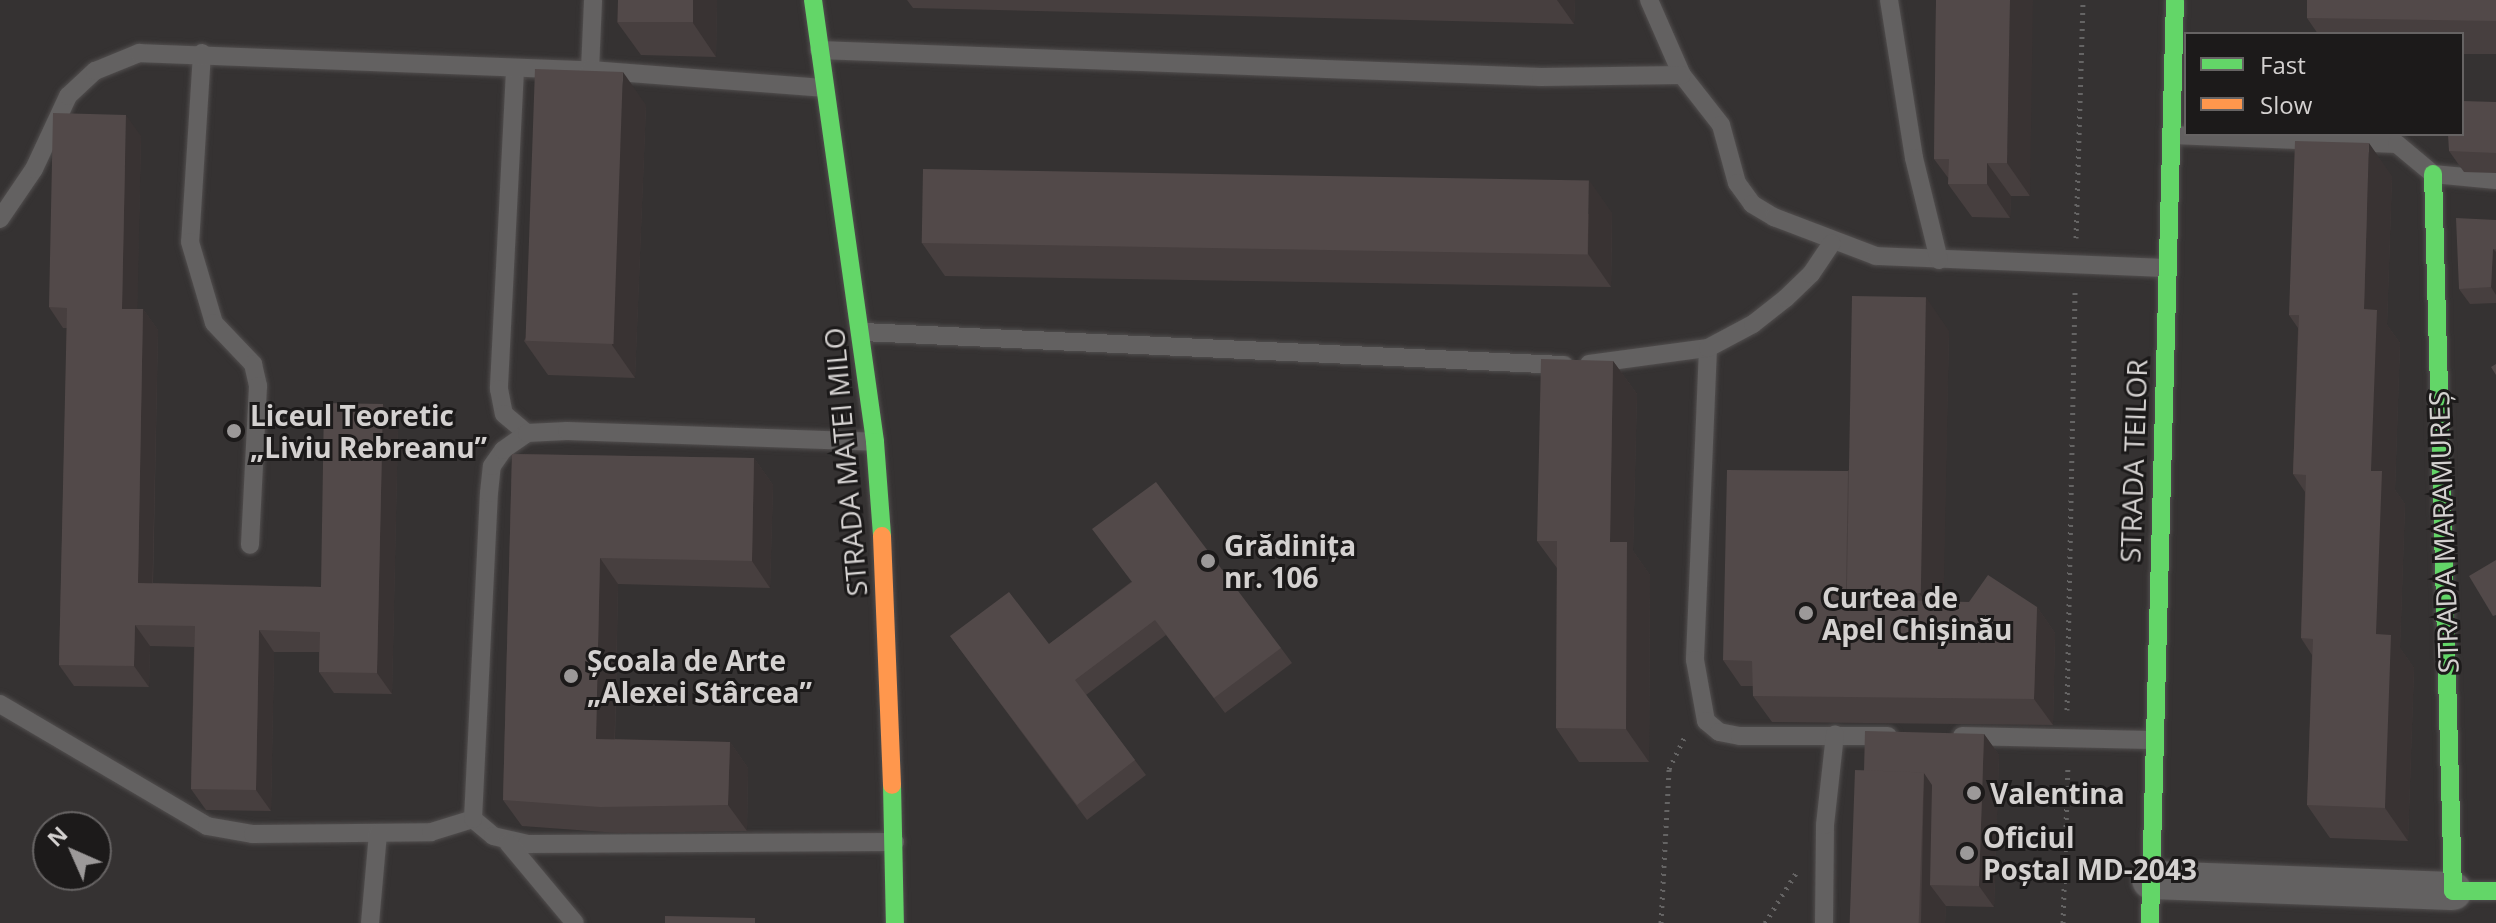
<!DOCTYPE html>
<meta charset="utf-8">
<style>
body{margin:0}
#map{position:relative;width:2496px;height:923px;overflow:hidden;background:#353232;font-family:"Open Sans",sans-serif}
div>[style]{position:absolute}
.path>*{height:5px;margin-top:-2.5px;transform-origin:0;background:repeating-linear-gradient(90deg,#656464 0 2px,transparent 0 8px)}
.roads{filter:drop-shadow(0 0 2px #514e4e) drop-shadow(0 0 2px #514e4e)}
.lane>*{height:18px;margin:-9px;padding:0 9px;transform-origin:9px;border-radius:9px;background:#636161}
.street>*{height:38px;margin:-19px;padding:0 19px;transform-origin:19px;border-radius:19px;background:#636161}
.fast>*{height:18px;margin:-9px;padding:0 9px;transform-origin:9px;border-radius:9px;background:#63d668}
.slow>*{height:18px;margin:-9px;padding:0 9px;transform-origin:9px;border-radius:9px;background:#ff974d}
.wall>*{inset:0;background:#473f3f}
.shaded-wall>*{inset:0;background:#393333}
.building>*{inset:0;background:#524949;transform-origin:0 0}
.dots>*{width:22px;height:22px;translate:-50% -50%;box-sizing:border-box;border:4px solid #1c1a1a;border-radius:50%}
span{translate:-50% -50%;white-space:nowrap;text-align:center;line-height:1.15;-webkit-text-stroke:6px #1c1a1a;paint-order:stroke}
.poi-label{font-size:28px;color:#d4d1d0;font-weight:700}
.left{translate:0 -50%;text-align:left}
.street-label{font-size:28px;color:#d4d1d0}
.legend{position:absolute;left:2184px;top:32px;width:280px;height:104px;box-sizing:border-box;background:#1c1a1a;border:2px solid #666363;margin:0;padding:10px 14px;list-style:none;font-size:24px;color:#d4d1d0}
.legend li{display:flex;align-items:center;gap:16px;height:40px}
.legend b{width:40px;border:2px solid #666363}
.north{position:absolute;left:32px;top:811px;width:80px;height:80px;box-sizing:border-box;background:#1c1a1a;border:2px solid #666363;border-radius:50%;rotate:315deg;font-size:22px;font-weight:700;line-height:32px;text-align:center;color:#d4d1d0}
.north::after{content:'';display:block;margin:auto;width:28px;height:36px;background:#9c9999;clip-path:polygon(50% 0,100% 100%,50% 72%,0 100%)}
</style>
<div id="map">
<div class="path">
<div style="left:2076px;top:238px;width:238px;rotate:-88.3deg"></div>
<div style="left:2067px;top:710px;width:418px;rotate:-88.9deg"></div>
<div style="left:1661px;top:923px;width:154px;rotate:-87deg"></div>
<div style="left:1669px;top:769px;width:37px;rotate:-64deg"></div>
<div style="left:1765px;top:923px;width:59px;rotate:-58.2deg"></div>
<div style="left:2063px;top:923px;width:159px;rotate:-88.2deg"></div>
</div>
<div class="roads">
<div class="lane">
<div style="left:1649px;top:0;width:82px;rotate:66.3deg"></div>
<div style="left:1682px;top:75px;width:63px;rotate:52deg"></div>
<div style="left:1721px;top:125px;width:60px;rotate:74.6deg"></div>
<div style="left:1737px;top:183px;width:26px;rotate:54deg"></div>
<div style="left:1752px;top:204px;width:26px;rotate:31deg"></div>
<div style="left:1774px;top:217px;width:109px;rotate:20.9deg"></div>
<div style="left:1876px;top:256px;width:292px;rotate:2.4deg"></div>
<div style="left:1889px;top:0;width:160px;rotate:81deg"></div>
<div style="left:1914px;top:158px;width:105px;rotate:76.2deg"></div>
<div style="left:819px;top:50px;width:723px;rotate:2.14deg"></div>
<div style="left:1541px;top:77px;width:141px;rotate:-0.8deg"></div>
<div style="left:202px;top:53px;width:189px;rotate:93.6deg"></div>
<div style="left:190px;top:242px;width:84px;rotate:73.5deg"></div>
<div style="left:214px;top:323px;width:57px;rotate:46.4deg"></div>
<div style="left:253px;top:364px;width:23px;rotate:77deg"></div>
<div style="left:258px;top:386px;width:159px;rotate:92.9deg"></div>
<div style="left:515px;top:70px;width:319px;rotate:92.9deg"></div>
<div style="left:499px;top:389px;width:25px;rotate:79deg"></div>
<div style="left:504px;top:414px;width:30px;rotate:40deg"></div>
<div style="left:590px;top:70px;width:70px;rotate:-87.5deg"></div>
<div style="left:2172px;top:135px;width:225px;rotate:2.3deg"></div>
<div style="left:2397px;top:144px;width:47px;rotate:39.8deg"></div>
<div style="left:2433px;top:174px;width:63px;rotate:5.4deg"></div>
<div style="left:0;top:219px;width:60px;rotate:-55.8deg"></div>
<div style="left:34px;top:169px;width:81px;rotate:-65deg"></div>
<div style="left:68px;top:96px;width:37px;rotate:-43deg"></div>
<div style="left:95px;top:71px;width:48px;rotate:-22.2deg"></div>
<div style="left:139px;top:53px;width:451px;rotate:2.2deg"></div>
<div style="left:590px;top:70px;width:234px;rotate:4.4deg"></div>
<div style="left:863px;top:332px;width:702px;rotate:2.7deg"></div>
<div style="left:1708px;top:348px;width:312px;rotate:92.4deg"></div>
<div style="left:1695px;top:660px;width:62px;rotate:79.8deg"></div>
<div style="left:1706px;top:721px;width:17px;rotate:40deg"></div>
<div style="left:1719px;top:732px;width:21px;rotate:11deg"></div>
<div style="left:1740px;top:736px;width:148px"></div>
<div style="left:1589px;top:364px;width:120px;rotate:-7.7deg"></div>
<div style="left:1708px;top:348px;width:51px;rotate:-28.1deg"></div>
<div style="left:1753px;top:324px;width:42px;rotate:-38.2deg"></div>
<div style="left:1786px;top:298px;width:35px;rotate:-44deg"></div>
<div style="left:1811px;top:274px;width:37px;rotate:-56deg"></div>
<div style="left:0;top:704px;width:240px;rotate:30.5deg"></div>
<div style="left:207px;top:826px;width:47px;rotate:9.9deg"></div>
<div style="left:253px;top:834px;width:178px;rotate:-0.6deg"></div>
<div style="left:431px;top:832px;width:44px;rotate:-17.2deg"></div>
<div style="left:473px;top:819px;width:26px;rotate:40deg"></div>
<div style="left:493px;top:836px;width:35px;rotate:13deg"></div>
<div style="left:527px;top:844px;width:368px;rotate:-0.3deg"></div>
<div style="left:1962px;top:736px;width:190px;rotate:1.2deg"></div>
<div style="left:473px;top:819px;width:326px;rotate:-87.2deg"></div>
<div style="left:489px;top:493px;width:27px;rotate:-84deg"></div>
<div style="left:492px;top:466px;width:19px;rotate:-55deg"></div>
<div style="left:503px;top:450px;width:29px;rotate:-35deg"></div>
<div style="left:527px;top:433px;width:40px;rotate:-2.9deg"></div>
<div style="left:567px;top:431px;width:308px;rotate:2deg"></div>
<div style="left:508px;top:843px;width:104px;rotate:50.1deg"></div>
<div style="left:370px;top:923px;width:90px;rotate:-84.9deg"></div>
<div style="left:1824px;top:923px;width:98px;rotate:-89.4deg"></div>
<div style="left:1825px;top:825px;width:91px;rotate:-83.7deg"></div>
</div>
<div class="street">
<div style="left:2151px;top:880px;width:302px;rotate:2.1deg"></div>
</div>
<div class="fast">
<div style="left:813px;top:0;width:446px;rotate:82deg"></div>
<div style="left:875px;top:442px;width:94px;rotate:85.7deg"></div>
<div style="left:2433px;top:174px;width:717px;rotate:88.4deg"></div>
<div style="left:2453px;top:891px;width:43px"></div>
<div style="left:892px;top:785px;width:138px;rotate:88.8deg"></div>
<div style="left:2150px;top:923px;width:923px;rotate:-88.45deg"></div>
</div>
<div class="slow">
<div style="left:882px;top:536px;width:249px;rotate:87.7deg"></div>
</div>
</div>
<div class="wall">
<div style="clip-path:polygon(618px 0,717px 0,716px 57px,641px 55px,617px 22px)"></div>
<div style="clip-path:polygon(907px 0,1575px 0,1574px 24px,913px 8px)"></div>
<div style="clip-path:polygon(1936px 0,2030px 196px,2011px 196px,2010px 218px,1972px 217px,1948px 184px,1949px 179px,1934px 159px)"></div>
<div style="clip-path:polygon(2496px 0,2496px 54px,2462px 54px,2462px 34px,2318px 34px,2307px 18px)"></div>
<div style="clip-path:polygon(2496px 102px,2496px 173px,2464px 172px,2449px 151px)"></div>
<div style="clip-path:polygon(646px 105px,635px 378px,548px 375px,524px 341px)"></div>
<div style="clip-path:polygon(141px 136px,137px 309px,143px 309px,158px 330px,153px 583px,321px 587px,398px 426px,392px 694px,334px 693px,319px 672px,319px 652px,274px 652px,271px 811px,206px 810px,191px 789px,194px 647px,150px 646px,149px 687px,74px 686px,59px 665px,67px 328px,63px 328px,49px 307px)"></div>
<div style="clip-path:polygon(2392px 176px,2387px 325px,2400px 343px,2395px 490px,2405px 504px,2400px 648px,2414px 668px,2408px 841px,2330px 838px,2307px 805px,2312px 655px,2301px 638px,2305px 492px,2293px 474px,2298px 328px,2289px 315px)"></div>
<div style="clip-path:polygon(1612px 213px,1611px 287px,945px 276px,922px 243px)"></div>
<div style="clip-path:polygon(2496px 220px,2496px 303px,2470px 304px,2459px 289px)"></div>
<div style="clip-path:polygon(1949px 331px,1943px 601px,2037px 607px,2055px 633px,2053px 725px,1772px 722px,1753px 696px,1753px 686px,1741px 686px,1723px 660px,1848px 471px)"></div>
<div style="clip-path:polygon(1613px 361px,1637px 394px,1633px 551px,1650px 575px,1649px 762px,1579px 762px,1556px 728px,1557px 568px,1537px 541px)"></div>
<div style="clip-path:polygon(512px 454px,754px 458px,773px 485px,770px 588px,618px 584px,615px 739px,730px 742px,748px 768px,747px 831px,618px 833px,522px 826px,503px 800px)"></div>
<div style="clip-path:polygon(1131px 582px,1281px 648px,1292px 663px,1225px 713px,1166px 635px,1086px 695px,1146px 775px,1087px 820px,950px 636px,1049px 644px)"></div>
<div style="clip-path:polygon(1984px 734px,1999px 755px,1994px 907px,1946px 906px,1945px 923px,1853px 923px,1864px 771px)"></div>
</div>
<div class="shaded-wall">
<div style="clip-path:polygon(693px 0,717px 0,716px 57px,693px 23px)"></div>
<div style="clip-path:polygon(1557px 0,1575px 0,1574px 24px)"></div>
<div style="clip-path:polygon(2010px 0,2033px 0,2030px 196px,2007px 163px)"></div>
<div style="clip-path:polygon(623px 72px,646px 105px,635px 378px,612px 345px)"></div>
<div style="clip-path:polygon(126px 115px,141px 136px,137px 330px,122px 309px)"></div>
<div style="clip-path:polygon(2369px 143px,2392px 176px,2387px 325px,2400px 343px,2395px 490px,2405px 504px,2400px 648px,2414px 668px,2408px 841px,2385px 808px,2376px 634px,2371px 471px,2364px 309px)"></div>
<div style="clip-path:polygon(1987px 163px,2011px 196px,2010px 218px,1987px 184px)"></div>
<div style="clip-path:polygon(1589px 180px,1612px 213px,1611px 287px,1588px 254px)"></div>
<div style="clip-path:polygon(2493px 249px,2496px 252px,2496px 295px,2491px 287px)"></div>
<div style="clip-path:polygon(1926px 297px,1949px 331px,1943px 626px,1919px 593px)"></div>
<div style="clip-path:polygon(143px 309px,158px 330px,152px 604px,138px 583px)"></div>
<div style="clip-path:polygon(1613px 361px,1637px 394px,1633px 551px,1650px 575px,1649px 762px,1626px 729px,1610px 542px)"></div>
<div style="clip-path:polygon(383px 404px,398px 426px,392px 694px,377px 673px)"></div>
<div style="clip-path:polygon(754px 458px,773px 485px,770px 588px,752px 561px)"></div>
<div style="clip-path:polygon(600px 558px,618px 584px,614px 765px,596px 739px)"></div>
<div style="clip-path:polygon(2037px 607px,2055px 633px,2053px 725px,2034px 699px)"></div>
<div style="clip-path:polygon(135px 625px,150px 646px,149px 687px,134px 666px)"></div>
<div style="clip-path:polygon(259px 630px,274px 652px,271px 811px,256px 790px)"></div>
<div style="clip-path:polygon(1984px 734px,1999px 755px,1994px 907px,1979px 886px)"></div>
<div style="clip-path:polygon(730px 742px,748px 768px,747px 831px,728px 805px)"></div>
<div style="clip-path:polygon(1924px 773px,1947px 806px,1930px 885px,1946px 906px,1945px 923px,1921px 923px)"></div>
</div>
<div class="building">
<div style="left:618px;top:0;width:75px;height:22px"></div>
<div style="clip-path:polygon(1936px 0,2010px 0,2007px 163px,1987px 163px,1987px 184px,1948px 184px,1949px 159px,1934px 159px)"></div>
<div style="clip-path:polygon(2307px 0,2496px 0,2496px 21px,2307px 18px)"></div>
<div style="left:535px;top:69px;width:88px;height:272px;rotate:2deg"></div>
<div style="clip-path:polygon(2462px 101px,2496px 102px,2496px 153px,2449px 151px,2448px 134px,2462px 134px)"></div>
<div style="clip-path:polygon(53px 113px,126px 115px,122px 309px,143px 309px,138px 583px,321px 587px,324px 403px,383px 404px,377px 673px,319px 672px,320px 632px,259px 630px,256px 790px,191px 789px,195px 626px,135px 625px,134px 666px,59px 665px,67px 308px,49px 307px)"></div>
<div style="clip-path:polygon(2295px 141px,2369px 143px,2364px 309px,2377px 310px,2371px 471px,2382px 471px,2376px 634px,2391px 635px,2385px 808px,2307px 805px,2313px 639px,2301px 638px,2306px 475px,2293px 474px,2299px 315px,2289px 315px)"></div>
<div style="left:923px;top:169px;width:666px;height:74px;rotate:1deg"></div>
<div style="clip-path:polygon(2456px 218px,2496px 220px,2496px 249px,2493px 249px,2491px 287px,2459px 289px)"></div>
<div style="left:1852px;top:296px;width:74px;height:296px;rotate:1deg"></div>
<div style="clip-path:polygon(1541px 359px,1613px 361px,1610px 542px,1627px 542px,1626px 729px,1556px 728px,1557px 541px,1537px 541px)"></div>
<div style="clip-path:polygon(2496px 364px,2496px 375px,2491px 367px)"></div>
<div style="clip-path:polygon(512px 454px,754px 458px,752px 561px,600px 558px,596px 739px,730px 742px,728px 805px,600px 807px,503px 800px)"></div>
<div style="clip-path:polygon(1727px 470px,1848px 471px,1846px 592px,1851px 599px,1969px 602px,1988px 575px,2037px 607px,2034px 699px,1753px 696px,1752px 661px,1723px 660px)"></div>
<div style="clip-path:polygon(1156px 482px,1281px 648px,1214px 698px,1155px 620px,1075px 680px,1135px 760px,1077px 805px,950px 636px,1009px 592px,1049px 644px,1132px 582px,1092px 529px)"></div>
<div style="clip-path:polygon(2496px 560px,2496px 615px,2493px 616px,2469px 576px)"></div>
<div style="clip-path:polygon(1865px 731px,1984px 734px,1979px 886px,1930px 885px,1932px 785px,1924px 773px,1864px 771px)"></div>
<div style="left:1855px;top:770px;width:69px;height:153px;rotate:2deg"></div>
<div style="clip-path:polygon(665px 916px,755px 918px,755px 923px,665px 923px)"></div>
</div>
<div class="dots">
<div style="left:234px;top:431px;background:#9c9999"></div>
<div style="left:1208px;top:561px;background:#9c9999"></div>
<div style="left:1806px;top:613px;background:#9c9999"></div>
<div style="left:571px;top:676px;background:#9c9999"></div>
<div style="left:1974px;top:793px;background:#9c9999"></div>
<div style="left:1967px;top:853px;background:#9c9999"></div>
</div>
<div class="poi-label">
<span class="left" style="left:250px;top:431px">Liceul Teoretic<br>„Liviu Rebreanu”</span>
<span class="left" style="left:1224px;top:561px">Grădinița<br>nr. 106</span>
<span class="left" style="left:1822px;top:613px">Curtea de<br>Apel Chișinău</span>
<span class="left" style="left:587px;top:676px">Școala de Arte<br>„Alexei Stârcea”</span>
<span class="left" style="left:1990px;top:793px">Valentina</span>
<span class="left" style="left:1983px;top:853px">Oficiul<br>Poștal MD-2043</span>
</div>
<div class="street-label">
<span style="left:2133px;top:461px;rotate:-88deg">STRADA TEILOR</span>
<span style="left:845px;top:462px;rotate:-95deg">STRADA MATEI MILO</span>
<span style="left:2443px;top:532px;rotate:-92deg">STRADA MARAMUREȘ</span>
</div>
<ul class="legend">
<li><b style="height:10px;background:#63d668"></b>Fast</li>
<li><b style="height:10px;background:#ff974d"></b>Slow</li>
</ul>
<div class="north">N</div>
</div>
